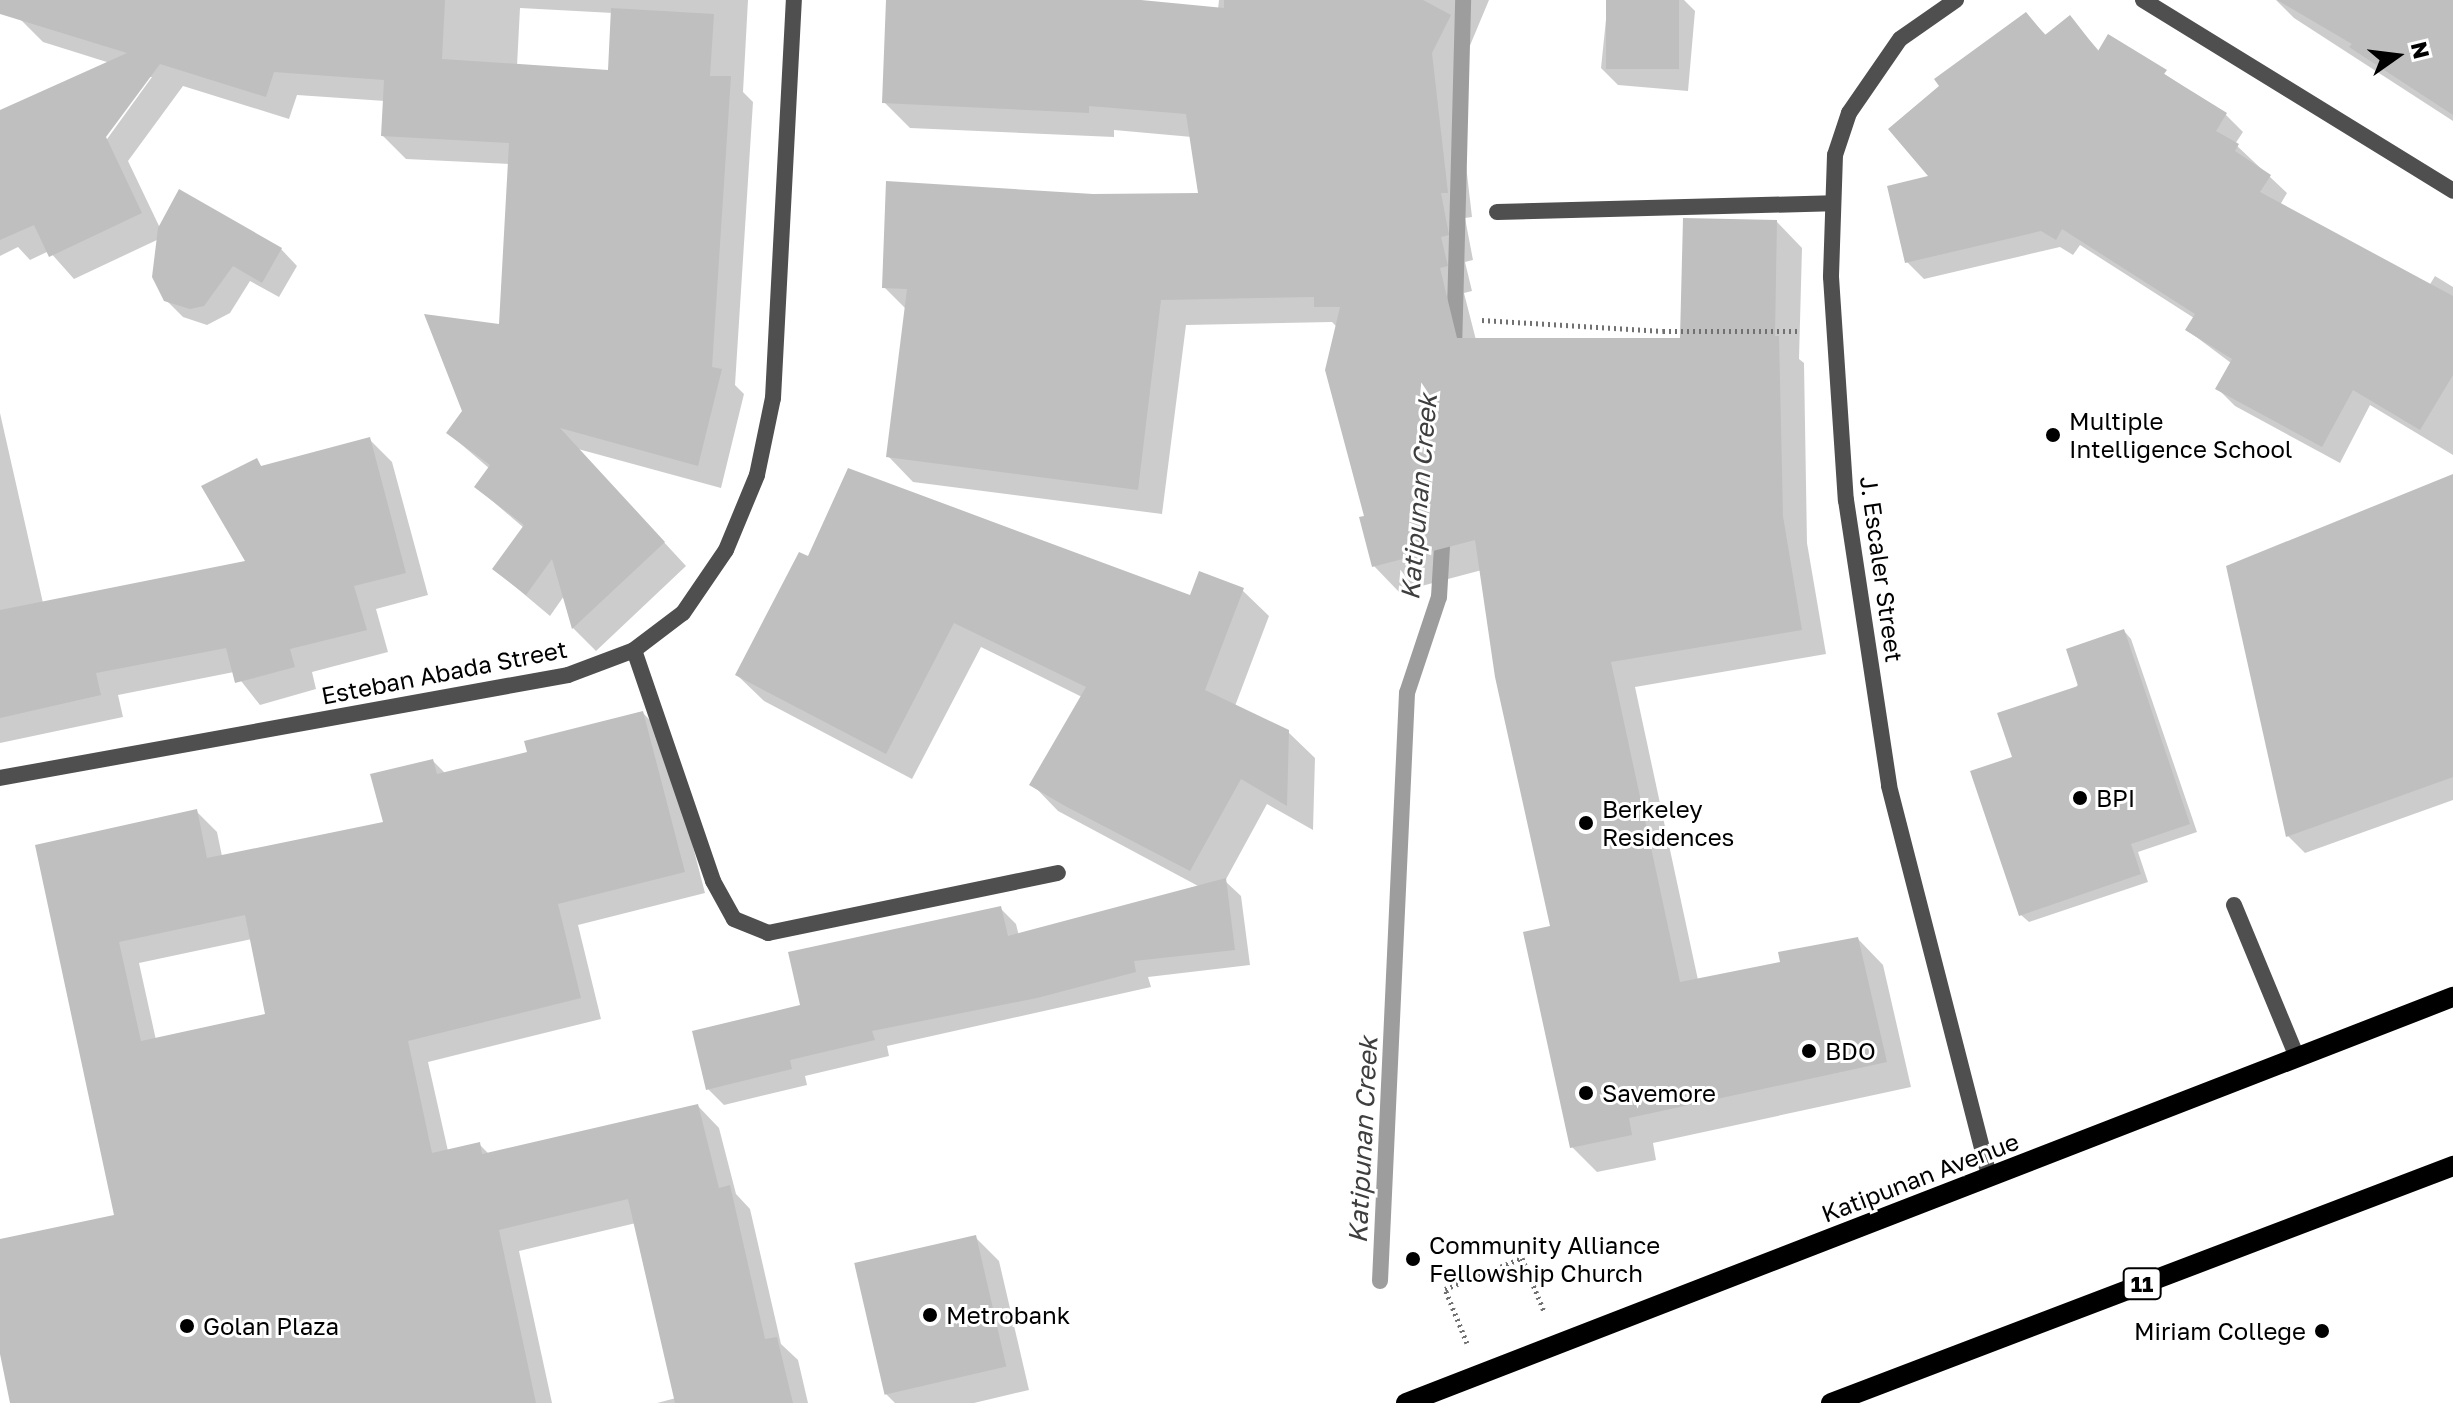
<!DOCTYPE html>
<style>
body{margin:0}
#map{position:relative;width:2453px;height:1403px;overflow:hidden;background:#fff;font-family:"Golos Text",sans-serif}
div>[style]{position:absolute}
.shadow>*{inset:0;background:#0003}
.stream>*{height:16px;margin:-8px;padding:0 8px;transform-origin:8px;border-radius:8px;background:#9d9d9d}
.building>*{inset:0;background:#bfbfbf;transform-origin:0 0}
.path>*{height:5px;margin-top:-2.5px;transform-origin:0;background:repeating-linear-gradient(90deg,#717171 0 2px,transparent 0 6px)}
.service>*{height:16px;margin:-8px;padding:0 8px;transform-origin:8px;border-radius:8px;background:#4f4f4f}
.minor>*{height:16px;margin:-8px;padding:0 8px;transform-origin:8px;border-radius:8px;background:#4f4f4f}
.primary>*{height:20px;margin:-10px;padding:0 10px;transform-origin:10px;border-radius:10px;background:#000}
.dots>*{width:22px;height:22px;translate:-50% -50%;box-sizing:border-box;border:4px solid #fff;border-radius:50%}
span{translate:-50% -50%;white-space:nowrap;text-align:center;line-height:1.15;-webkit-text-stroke:6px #fff;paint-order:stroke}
.shield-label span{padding:2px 6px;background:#fff;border:2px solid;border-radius:6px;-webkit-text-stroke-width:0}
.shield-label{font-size:22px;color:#000;font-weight:700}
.poi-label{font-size:24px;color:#000}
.left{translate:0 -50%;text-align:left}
.right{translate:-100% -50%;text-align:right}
.street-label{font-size:24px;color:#000}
.water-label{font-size:26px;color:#3e3e3e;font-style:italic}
.north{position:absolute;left:2357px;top:16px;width:80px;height:80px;-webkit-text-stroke:6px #fff;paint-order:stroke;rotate:76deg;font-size:22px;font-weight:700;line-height:32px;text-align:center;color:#000}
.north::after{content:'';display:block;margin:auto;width:28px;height:36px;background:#000;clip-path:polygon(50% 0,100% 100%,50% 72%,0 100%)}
</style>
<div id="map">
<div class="shadow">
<div style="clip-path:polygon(evenodd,25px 0,748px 0,743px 92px,753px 102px,735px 385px,744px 394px,721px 488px,578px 449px,686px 566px,596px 651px,573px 628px,564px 596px,550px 616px,494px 569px,524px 528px,476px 487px,490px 469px,448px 433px,464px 411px,501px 326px,510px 164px,406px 159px,383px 136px,385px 101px,297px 95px,289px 119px,183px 86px,128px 161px,160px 228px,281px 249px,297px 266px,279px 297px,250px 281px,230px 313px,207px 325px,183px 317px,166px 300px,159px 239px,74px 279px,49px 251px,30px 260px,18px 247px,0 256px,0 112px,110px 63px,43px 42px,20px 19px,25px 0,520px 8px,613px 13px,610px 72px,517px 66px,520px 8px,25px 0,147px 77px,152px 77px,102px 146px,99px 144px,147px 77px)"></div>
<div style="clip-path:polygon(888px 0,1072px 0,1218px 9px,1219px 0,1489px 0,1456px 79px,1472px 217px,1465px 218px,1473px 260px,1465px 262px,1472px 291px,1464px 293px,1476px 340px,1682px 340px,1777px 222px,1802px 248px,1799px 359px,1804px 363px,1807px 543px,1826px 654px,1635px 687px,1698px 980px,1782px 963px,1858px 939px,1883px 965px,1911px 1087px,1653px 1143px,1656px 1160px,1597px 1172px,1572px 1147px,1552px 928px,1482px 570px,1399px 592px,1374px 566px,1337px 327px,1332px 322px,1186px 325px,1162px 514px,913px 482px,888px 456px,906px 309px,884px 287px,1093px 196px,1201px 195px,1192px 137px,1114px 130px,1114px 137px,910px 128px,884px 102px)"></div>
<div style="clip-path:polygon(1608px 0,1684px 0,1695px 11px,1688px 91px,1618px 85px,1601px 68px)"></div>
<div style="clip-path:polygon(2276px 0,2453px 0,2453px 121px,2294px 18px)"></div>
<div style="clip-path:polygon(2026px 15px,2047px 36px,2070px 18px,2100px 52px,2109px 37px,2226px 115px,2243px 132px,2235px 144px,2287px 193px,2280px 205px,2429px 286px,2435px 276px,2453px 287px,2453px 455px,2370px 405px,2340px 463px,2235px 406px,2218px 389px,2231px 363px,2187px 330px,2194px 318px,2080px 245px,2073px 255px,2060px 247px,1924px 279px,1907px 262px,1932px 177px)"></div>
<div style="clip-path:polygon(0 413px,43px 603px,248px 562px,256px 461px,263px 468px,369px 439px,392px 462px,428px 595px,376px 609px,388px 652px,312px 672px,316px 689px,260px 705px,234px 672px,118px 695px,123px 717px,0 743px)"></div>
<div style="clip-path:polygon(2453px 477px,2453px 800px,2305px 853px,2288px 836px)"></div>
<div style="clip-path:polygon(809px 559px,1191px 598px,1242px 590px,1269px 616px,1235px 706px,1288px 732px,1315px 758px,1313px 830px,1267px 804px,1225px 881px,1241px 896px,1250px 965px,1148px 977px,1151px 987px,887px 1046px,889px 1056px,805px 1076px,807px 1085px,724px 1105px,708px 1089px,803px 1007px,1000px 908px,1016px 924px,1019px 936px,1200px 887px,1058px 811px,1032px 784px,1082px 697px,981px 647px,912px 779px,764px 701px,737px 675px)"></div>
<div style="clip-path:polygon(2124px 631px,2131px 639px,2197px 832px,2138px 852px,2148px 882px,2029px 922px,2021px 915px,2015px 758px)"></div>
<div style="clip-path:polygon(evenodd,643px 713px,664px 735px,705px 893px,578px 925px,601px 1019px,428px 1062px,448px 1151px,479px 1144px,490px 1155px,698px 1106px,719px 1128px,736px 1194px,750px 1209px,781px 1344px,798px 1360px,808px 1403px,657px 1403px,676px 1398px,636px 1223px,519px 1251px,552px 1403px,12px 1403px,0 1344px,0 1241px,117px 1217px,38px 847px,196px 811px,217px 832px,222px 856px,385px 824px,433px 761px,446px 774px,529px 753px,643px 713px,252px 939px,267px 1015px,156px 1040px,139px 963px,252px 939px)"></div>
<div style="clip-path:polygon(975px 1237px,999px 1261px,1029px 1390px,974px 1403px,895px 1403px,886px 1394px)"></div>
</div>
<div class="stream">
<div style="left:1454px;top:350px;width:350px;rotate:-88.5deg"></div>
<div style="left:1380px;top:1281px;width:589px;rotate:-87.37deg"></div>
<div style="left:1407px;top:693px;width:101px;rotate:-71.6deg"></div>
<div style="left:1439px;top:597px;width:68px;rotate:-86.6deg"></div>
</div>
<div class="building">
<div style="clip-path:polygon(0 0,445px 0,442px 59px,608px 70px,611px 8px,714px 14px,710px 76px,731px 76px,712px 367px,722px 369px,698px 466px,560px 428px,665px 542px,572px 629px,552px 559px,526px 595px,492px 569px,524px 525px,474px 487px,490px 465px,446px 433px,462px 411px,424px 314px,499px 324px,509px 143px,381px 136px,384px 80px,274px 72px,266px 97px,160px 64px,106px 137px,142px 213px,49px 257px,34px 225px,0 240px,0 110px,127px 53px,0 14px)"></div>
<div style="clip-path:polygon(886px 0,1141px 0,1224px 8px,1224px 0,1423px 0,1451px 15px,1432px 53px,1448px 193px,1441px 193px,1449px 235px,1441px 237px,1448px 266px,1440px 268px,1457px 338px,1680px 338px,1683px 218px,1777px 220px,1775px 336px,1779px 336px,1783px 516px,1802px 630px,1611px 662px,1680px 982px,1780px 962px,1778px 952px,1858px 937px,1887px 1062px,1629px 1118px,1632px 1135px,1570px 1148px,1523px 932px,1550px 926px,1495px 677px,1475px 540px,1372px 567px,1359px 517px,1364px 516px,1325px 370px,1340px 307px,1314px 307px,1314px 297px,1161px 300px,1138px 490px,886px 457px,907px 289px,882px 288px,886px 181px,1093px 194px,1198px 193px,1186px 114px,1089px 106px,1089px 113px,882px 103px)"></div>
<div style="left:1606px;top:0;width:73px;height:69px"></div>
<div style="clip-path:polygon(2277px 0,2453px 0,2453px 115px,2349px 47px,2352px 44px)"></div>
<div style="clip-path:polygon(2026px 12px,2045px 35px,2070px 15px,2098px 51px,2108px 34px,2167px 70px,2164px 74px,2227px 113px,2216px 131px,2239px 144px,2235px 151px,2271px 175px,2260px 192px,2453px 296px,2453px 375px,2420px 430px,2353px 390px,2322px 447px,2215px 389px,2232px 359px,2185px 330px,2195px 314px,2062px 229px,2056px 240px,2041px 231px,1905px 263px,1887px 186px,1928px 176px,1888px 129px,1939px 86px,1934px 79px)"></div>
<div style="clip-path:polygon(179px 189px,282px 248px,262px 283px,233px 266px,204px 306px,190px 309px,164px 301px,152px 277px,158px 228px)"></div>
<div style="clip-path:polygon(370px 437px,406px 573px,354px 586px,367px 630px,290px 649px,295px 667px,235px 683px,226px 648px,96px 673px,101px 695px,0 718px,0 610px,245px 561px,201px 486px,257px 458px,261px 466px)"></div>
<div style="clip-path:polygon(848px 468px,1190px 595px,1199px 571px,1244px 588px,1205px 690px,1289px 730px,1287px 806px,1241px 779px,1190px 871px,1065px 806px,1029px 785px,1086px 687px,954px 623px,886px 754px,735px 675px,799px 552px,808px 556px)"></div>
<div style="clip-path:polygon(2453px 474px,2453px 777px,2286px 837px,2226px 566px)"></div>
<div style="clip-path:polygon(2124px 629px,2190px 824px,2131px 844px,2141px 874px,2019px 916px,1970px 771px,2012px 757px,1997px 713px,2078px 686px,2066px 649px)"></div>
<div style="clip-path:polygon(evenodd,643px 711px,685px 872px,558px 904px,581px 998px,408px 1041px,432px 1153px,480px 1142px,482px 1154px,698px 1104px,719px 1188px,730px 1185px,765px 1339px,777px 1337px,793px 1403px,675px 1403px,628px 1199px,499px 1230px,536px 1403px,10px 1403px,0 1354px,0 1239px,114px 1215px,35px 845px,197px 809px,207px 858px,383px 822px,370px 774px,433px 759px,437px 774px,527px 752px,524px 741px,643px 711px,245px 915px,265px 1014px,141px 1041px,119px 942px,245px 915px)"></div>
<div style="clip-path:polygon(1226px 878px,1235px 950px,1134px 961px,1136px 972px,1037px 998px,872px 1031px,875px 1040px,790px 1060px,792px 1069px,706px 1090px,692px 1031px,800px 1005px,788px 952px,1001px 906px,1008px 936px)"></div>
<div style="left:976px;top:1235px;width:135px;height:125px;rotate:77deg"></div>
</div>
<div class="path">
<div style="left:1482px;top:320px;width:181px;rotate:3.5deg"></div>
<div style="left:1663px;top:331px;width:138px"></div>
<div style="left:1467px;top:1343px;width:58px;rotate:-112.2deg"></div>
<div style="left:1445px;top:1289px;width:83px;rotate:-21.9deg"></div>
<div style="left:1522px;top:1258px;width:57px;rotate:67.5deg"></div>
</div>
<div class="service">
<div style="left:1497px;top:212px;width:335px;rotate:-1.5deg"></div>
<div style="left:634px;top:650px;width:244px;rotate:71.1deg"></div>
<div style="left:713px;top:881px;width:43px;rotate:61.1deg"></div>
<div style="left:734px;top:919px;width:37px;rotate:22deg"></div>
<div style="left:768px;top:933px;width:296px;rotate:-11.7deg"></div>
<div style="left:2234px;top:905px;width:165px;rotate:67.5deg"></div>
</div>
<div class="minor">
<div style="left:1956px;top:0;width:68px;rotate:145.1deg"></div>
<div style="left:1900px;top:39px;width:90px;rotate:124.6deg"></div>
<div style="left:1849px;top:113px;width:44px;rotate:108.4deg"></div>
<div style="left:1835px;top:155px;width:122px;rotate:91.9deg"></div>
<div style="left:1831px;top:277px;width:224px;rotate:86.2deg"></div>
<div style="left:1846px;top:500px;width:289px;rotate:81.4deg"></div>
<div style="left:1889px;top:786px;width:405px;rotate:75.6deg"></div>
<div style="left:2143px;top:0;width:364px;rotate:31.6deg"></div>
<div style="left:0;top:778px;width:577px;rotate:-10.28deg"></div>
<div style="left:568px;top:675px;width:71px;rotate:-20.7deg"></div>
<div style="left:634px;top:650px;width:61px;rotate:-37.1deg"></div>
<div style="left:683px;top:613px;width:76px;rotate:-55.7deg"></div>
<div style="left:726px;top:550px;width:81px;rotate:-67.5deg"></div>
<div style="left:757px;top:475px;width:79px;rotate:-78.3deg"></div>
<div style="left:773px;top:398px;width:399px;rotate:-87deg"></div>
</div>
<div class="primary">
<div style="left:1406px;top:1403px;width:1123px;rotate:-21.2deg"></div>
<div style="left:1831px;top:1403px;width:666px;rotate:-20.86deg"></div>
</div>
<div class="dots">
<div style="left:2053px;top:435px;background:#000"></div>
<div style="left:2080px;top:798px;background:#000"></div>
<div style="left:1586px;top:823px;background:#000"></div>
<div style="left:1809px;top:1051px;background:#000"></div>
<div style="left:1586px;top:1093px;background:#000"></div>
<div style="left:1413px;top:1259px;background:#000"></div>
<div style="left:930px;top:1315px;background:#000"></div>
<div style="left:187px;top:1326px;background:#000"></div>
<div style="left:2322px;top:1331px;background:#000"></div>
</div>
<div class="shield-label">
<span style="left:2142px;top:1284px">11</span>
</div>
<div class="poi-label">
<span class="left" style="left:2069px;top:435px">Multiple<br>Intelligence School</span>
<span class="left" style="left:2096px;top:798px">BPI</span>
<span class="left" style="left:1602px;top:823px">Berkeley<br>Residences</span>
<span class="left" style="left:1825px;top:1051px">BDO</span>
<span class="left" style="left:1602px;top:1093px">Savemore</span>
<span class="left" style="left:1429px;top:1259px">Community Alliance<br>Fellowship Church</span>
<span class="left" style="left:946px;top:1315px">Metrobank</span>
<span class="left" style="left:203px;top:1326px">Golan Plaza</span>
<span class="right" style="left:2306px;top:1331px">Miriam College</span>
</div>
<div class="street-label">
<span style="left:1882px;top:569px;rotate:82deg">J. Escaler Street</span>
<span style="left:444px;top:672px;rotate:-11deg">Esteban Abada Street</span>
<span style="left:1920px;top:1177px;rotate:-21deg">Katipunan Avenue</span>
</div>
<div class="water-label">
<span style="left:1419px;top:497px;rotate:-85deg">Katipunan Creek</span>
<span style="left:1363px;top:1140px;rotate:-87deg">Katipunan Creek</span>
</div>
<div class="north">N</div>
</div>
